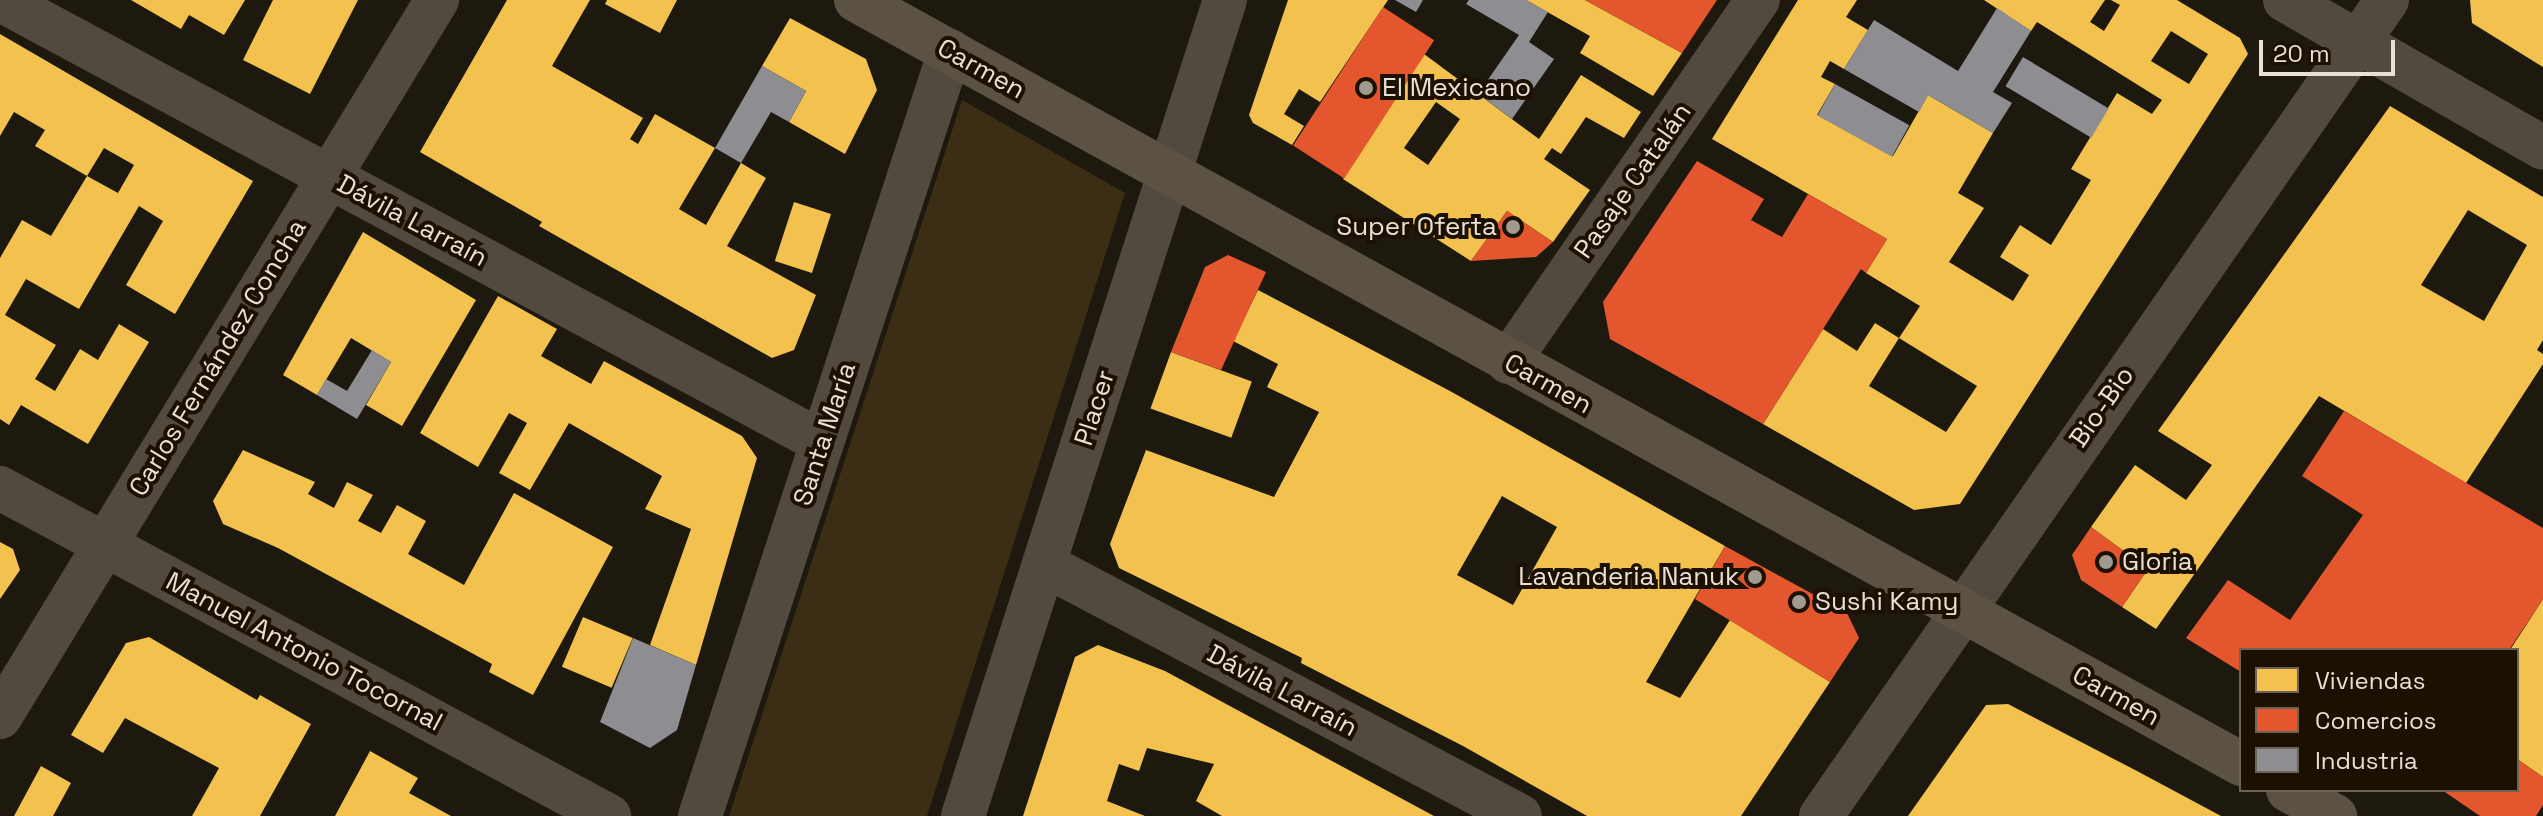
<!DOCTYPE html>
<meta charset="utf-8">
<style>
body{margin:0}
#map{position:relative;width:2543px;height:816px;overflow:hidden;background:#1e190f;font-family:"Space Grotesk",sans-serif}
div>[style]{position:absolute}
.green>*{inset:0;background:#3c2d15}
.homes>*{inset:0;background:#f2c14e;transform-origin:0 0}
.shops>*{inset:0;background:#e4572e;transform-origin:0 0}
.industry>*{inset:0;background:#8d8d92;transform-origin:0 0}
.minor>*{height:44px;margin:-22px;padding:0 22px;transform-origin:22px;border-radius:22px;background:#524a3f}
.major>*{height:44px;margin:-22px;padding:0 22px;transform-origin:22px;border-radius:22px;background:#5b5243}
.dots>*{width:22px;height:22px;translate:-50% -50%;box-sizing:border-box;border:4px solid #1b1002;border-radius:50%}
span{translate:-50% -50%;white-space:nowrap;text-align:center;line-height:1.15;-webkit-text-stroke:8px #1b1002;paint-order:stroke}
.street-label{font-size:26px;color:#e8e0d6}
.poi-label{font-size:26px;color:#e8e0d6}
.left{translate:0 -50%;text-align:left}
.right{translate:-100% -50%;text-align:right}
.legend{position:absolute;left:2239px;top:648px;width:280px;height:144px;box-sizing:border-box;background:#1b1002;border:2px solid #6d6357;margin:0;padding:10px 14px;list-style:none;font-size:24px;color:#e8e0d6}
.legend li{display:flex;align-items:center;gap:16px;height:40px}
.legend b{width:40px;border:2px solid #6d6357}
.scale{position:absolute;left:2259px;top:40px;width:136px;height:36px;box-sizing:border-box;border:4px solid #e8e0d6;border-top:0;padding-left:10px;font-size:24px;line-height:28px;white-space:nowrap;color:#e8e0d6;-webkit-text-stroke:6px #1b1002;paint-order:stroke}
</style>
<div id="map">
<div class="green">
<div style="clip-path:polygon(962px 100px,1125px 193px,927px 816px,729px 816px)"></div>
</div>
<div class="homes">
<div style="clip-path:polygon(131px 0,245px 0,224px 35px,189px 15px,181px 29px)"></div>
<div style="clip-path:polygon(273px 0,358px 0,310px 94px,243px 60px)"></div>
<div style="clip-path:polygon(507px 0,590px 0,552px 66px,643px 118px,630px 139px,638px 144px,655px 114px,715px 148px,679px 209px,706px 225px,741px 163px,766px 178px,727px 246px,816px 295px,794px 350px,772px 358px,539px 226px,542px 222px,420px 152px)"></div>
<div style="clip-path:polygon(607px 0,677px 0,660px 33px,605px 4px)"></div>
<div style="clip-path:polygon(1288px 0,1388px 0,1320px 102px,1299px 89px,1284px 114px,1304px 126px,1292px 145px,1253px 123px,1249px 115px)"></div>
<div style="clip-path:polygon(1526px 0,1585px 0,1682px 53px,1653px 96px,1580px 53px,1590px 36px)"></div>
<div style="clip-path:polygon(evenodd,1798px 0,1857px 0,1846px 17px,1868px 30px,1844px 69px,1830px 61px,1821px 77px,1835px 84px,1817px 115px,1893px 156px,1928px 95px,1993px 133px,1958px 193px,1984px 208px,1949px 262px,2013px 301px,2029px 275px,2000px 257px,2020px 225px,2051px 245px,2091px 180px,2071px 169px,2117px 93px,2152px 114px,2162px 100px,2037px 22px,2031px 31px,1984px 0,2105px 0,2090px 22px,2104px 31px,2120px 5px,2111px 0,2177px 0,2240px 38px,2248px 54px,1960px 504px,1914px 510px,1763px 424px,1823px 329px,1857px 351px,1875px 323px,1899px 338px,1869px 386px,1946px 432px,1977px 386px,1899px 338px,1920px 306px,1866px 273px,1887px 239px,1712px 139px,1798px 0,2171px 31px,2208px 54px,2189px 84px,2151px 61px,2171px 31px)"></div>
<div style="clip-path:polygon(2470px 0,2543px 0,2543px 67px,2472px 23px)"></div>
<div style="clip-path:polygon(790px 18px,866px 59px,877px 90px,845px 154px,789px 122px,806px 91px,762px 66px)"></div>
<div style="clip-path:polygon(evenodd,0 34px,253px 181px,175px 314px,126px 285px,163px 221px,139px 206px,79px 309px,26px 279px,5px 315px,56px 345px,35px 379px,55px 391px,80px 349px,98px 360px,119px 324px,149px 342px,88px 444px,21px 405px,9px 425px,0 419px,0 258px,22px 220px,51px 236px,87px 176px,35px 146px,45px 130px,14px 112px,0 136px,0 34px,104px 148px,134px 165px,118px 193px,87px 176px,104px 148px)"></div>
<div style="clip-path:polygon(evenodd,1424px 54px,1539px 139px,1581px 75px,1641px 112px,1624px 138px,1586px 117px,1561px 154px,1552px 148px,1544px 159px,1590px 190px,1553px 242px,1507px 211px,1471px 261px,1343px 179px,1424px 54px,1436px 102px,1460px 119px,1428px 165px,1404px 148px,1436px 102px)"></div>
<div style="clip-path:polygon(evenodd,2390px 106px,2543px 197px,2543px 340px,2537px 350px,2543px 354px,2543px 364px,2466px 483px,2319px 396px,2156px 629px,2122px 607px,2148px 569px,2091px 527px,2135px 465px,2186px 500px,2212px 465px,2158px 431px,2390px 106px,2468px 210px,2527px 245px,2484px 321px,2421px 285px,2468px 210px)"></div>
<div style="left:794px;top:202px;width:39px;height:62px;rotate:18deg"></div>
<div style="clip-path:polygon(363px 232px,476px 300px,402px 426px,366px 405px,391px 362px,351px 338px,317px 395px,283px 375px)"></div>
<div style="clip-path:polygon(evenodd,1258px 290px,1450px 391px,1725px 546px,1646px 682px,1680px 698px,1730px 620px,1830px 682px,1741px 816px,1587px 816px,1463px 746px,1301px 663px,1302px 658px,1119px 568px,1110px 544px,1146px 450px,1274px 497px,1319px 412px,1267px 387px,1278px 364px,1233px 341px,1258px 290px,1502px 496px,1557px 527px,1513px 605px,1457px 575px,1502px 496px)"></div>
<div style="clip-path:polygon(498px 296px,557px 329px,541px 356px,591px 384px,604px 361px,742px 436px,757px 458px,696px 665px,650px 645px,691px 529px,645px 509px,662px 476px,569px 423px,530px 490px,499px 473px,527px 423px,509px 413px,478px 467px,420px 433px)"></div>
<div style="left:1171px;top:352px;width:86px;height:60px;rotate:20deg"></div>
<div style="clip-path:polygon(243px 450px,315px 482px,308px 494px,334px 508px,347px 482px,373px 495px,358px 521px,381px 533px,397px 505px,426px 521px,408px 554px,464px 585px,514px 493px,613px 547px,533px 695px,489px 672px,492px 664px,278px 548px,223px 524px,213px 501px)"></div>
<div style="clip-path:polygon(0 542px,13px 549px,20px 570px,0 599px)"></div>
<div style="clip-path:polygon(2543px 599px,2543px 777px,2517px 759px,2517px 650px,2510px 650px)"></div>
<div style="left:583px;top:617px;width:54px;height:54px;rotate:23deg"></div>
<div style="clip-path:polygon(149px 637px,257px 700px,260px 695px,311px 724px,260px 816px,192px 816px,219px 768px,125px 718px,103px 753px,71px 735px,126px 643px)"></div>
<div style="clip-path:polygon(1098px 645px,1165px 671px,1434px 816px,1222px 816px,1196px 801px,1214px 764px,1147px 748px,1139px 771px,1119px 764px,1107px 801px,1145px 816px,1023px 816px,1075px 657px)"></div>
<div style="clip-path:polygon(2008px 704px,2137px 771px,2221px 816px,1908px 816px,1986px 705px)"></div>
<div style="clip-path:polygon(370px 751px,418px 778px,409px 793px,451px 816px,335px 816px)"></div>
<div style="clip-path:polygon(41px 766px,71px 783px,53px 816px,14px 816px)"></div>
</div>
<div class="shops">
<div style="clip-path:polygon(1585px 0,1717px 0,1682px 53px)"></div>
<div style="left:1383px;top:7px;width:61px;height:165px;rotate:33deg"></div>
<div style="clip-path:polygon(1697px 161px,1764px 199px,1751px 220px,1782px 237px,1808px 194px,1887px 239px,1866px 273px,1861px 269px,1763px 424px,1610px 339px,1603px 302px)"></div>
<div style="clip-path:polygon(1507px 211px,1553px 242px,1536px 257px,1471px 261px)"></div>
<div style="clip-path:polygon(1228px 255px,1266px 272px,1221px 370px,1171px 352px,1205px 267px)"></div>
<div style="clip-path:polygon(2344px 411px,2543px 528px,2543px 599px,2509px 650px,2241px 650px,2241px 672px,2186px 638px,2228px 580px,2290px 620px,2363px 515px,2302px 476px)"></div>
<div style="clip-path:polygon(2091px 527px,2148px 569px,2122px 607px,2081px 580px,2072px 555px)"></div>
<div style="clip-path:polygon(1725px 546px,1847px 613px,1859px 638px,1830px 682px,1695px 599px)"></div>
<div style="clip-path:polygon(2517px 759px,2543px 777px,2543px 805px,2536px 816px,2480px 816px,2442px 790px,2517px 790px)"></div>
</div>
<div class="industry">
<div style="clip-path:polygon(1395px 0,1423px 0,1416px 12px)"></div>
<div style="clip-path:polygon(1469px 0,1526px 0,1548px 12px,1529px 42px,1554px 59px,1512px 119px,1478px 94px,1519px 35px,1466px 4px)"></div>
<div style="clip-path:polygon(1997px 8px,2031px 31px,1993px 92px,2012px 103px,1993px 133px,1928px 95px,1919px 112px,1844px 69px,1874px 20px,1958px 71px)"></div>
<div style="left:2023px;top:57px;width:100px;height:34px;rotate:31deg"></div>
<div style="clip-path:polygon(762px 66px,806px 91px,789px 122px,771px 112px,741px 163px,715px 148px)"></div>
<div style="left:1835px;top:84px;width:85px;height:36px;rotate:29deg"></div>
<div style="clip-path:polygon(372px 350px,391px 362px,357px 419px,317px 395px,326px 379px,347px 391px)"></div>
<div style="clip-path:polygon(633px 638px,696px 665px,677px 730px,650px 748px,600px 722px)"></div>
</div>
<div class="minor">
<div style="left:1px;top:0;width:932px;rotate:28.3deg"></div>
<div style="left:2285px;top:0;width:297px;rotate:29.8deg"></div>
<div style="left:1508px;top:362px;width:440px;rotate:-55.4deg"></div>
<div style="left:0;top:488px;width:692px;rotate:28.31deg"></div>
<div style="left:1045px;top:565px;width:537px;rotate:27.85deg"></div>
<div style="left:0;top:717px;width:840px;rotate:-58.64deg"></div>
<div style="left:700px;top:816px;width:805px;rotate:-71.9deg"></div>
<div style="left:963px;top:816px;width:857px;rotate:-72.2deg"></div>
<div style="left:1821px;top:816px;width:993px;rotate:-55.25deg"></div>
</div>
<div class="major">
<div style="left:856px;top:0;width:1582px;rotate:28.88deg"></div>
<div style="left:2288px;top:790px;width:54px;rotate:29deg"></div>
</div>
<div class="dots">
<div style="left:1366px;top:88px;background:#a19a90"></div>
<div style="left:1513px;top:227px;background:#a19a90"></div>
<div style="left:2106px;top:562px;background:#a19a90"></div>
<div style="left:1755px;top:577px;background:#a19a90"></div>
<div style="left:1799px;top:602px;background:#a19a90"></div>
</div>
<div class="street-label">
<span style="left:981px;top:69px;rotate:29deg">Carmen</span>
<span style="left:1633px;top:181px;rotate:-55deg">Pasaje Catalán</span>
<span style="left:412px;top:221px;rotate:28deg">Dávila Larraín</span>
<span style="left:218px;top:358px;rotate:-59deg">Carlos Fernández Concha</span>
<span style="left:1548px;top:384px;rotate:29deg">Carmen</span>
<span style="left:2102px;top:407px;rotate:-55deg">Bio-Bio</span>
<span style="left:1095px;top:408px;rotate:-72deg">Placer</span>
<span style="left:825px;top:434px;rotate:-72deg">Santa María</span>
<span style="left:304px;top:652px;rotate:28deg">Manuel Antonio Tocornal</span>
<span style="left:1282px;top:691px;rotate:28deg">Dávila Larraín</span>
<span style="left:2116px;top:696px;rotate:29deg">Carmen</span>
</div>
<div class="poi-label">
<span class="left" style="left:1382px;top:88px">El Mexicano</span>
<span class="right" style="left:1497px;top:227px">Super Oferta</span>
<span class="left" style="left:2122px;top:562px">Gloria</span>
<span class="right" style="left:1739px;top:577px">Lavanderia Nanuk</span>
<span class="left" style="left:1815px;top:602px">Sushi Kamy</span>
</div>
<ul class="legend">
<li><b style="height:22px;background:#f2c14e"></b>Viviendas</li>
<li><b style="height:22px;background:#e4572e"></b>Comercios</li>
<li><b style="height:22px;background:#8d8d92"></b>Industria</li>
</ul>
<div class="scale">20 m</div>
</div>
